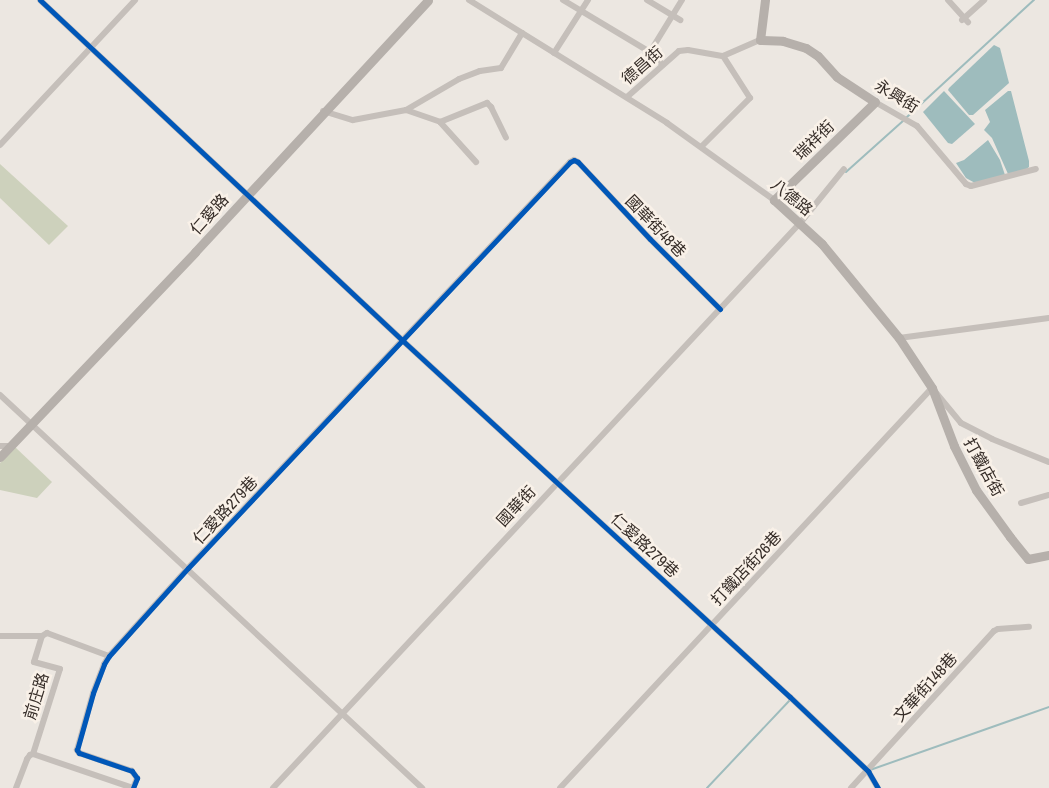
<!DOCTYPE html>
<meta charset="utf-8">
<style>
body{margin:0}
#map{position:relative;width:1049px;height:788px;overflow:hidden;background:#ece7e1;font-family:"Archivo Narrow","Noto Sans TC",sans-serif}
div>[style]{position:absolute}
.green>*{inset:0;background:#cdd1bc}
.water>*{inset:0;background:#9ebcbd}
.stream>*{height:2px;margin:-1px;padding:0 1px;transform-origin:1px;border-radius:1px;background:#9ebcbd}
.street>*{height:6px;margin:-3px;padding:0 3px;transform-origin:3px;border-radius:3px;background:#c5bfba}
.secondary>*{height:9px;margin:-4.5px;padding:0 4.5px;transform-origin:4.5px;border-radius:4.5px;background:#b6b0ab}
.cycleway>*{height:5px;margin:-2.5px;padding:0 2.5px;transform-origin:2.5px;border-radius:2.5px;background:#0057b8}
span{translate:-50% -50%;white-space:nowrap;text-align:center;line-height:1.15;-webkit-text-stroke:5px #f9f1e8;paint-order:stroke}
.street-label{font-size:16px;color:#362d28}
</style>
<div id="map">
<div class="green">
<div style="clip-path:polygon(0 164px,68px 226px,49px 245px,0 198px)"></div>
<div style="clip-path:polygon(15px 447px,52px 482px,37px 498px,0 490px,0 463px)"></div>
</div>
<div class="water">
<div style="clip-path:polygon(994px 45px,1000px 48px,1009px 83px,973px 115px,969px 115px,948px 90px,949px 88px)"></div>
<div style="clip-path:polygon(944px 91px,975px 124px,952px 144px,948px 143px,923px 112px)"></div>
<div style="clip-path:polygon(1008px 91px,1011px 91px,1029px 161px,1029px 167px,1025px 170px,1008px 174px,992px 138px,984px 130px,990px 122px,985px 110px)"></div>
<div style="clip-path:polygon(988px 140px,1000px 160px,1005px 175px,975px 183px,966px 178px,956px 163px,964px 160px)"></div>
</div>
<div class="stream">
<div style="left:907px;top:117px;width:173px;rotate:-42.7deg"></div>
<div style="left:846px;top:172px;width:78px;rotate:-41.9deg"></div>
<div style="left:870px;top:770px;width:190px;rotate:-19.4deg"></div>
<div style="left:707px;top:788px;width:121px;rotate:-46.7deg"></div>
</div>
<div class="street">
<div style="left:40px;top:0;width:497px;rotate:43.2deg"></div>
<div style="left:402px;top:340px;width:527px;rotate:42.62deg"></div>
<div style="left:790px;top:697px;width:108px;rotate:43.5deg"></div>
<div style="left:868px;top:771px;width:20px;rotate:60deg"></div>
<div style="left:469px;top:0;width:233px;rotate:31.8deg"></div>
<div style="left:667px;top:123px;width:132px;rotate:35.7deg"></div>
<div style="left:563px;top:0;width:101px;rotate:30.9deg"></div>
<div style="left:650px;top:52px;width:18px;rotate:45deg"></div>
<div style="left:647px;top:0;width:39px;rotate:31deg"></div>
<div style="left:948px;top:0;width:30px;rotate:48deg"></div>
<div style="left:962px;top:20px;width:30px;rotate:-42deg"></div>
<div style="left:650px;top:52px;width:61px;rotate:-58.4deg"></div>
<div style="left:554px;top:53px;width:63px;rotate:-57.3deg"></div>
<div style="left:627px;top:97px;width:69px;rotate:-41.5deg"></div>
<div style="left:679px;top:51px;width:9px;rotate:-6deg"></div>
<div style="left:688px;top:50px;width:36px;rotate:10deg"></div>
<div style="left:723px;top:56px;width:40px;rotate:-23.4deg"></div>
<div style="left:875px;top:102px;width:48px;rotate:29.7deg"></div>
<div style="left:917px;top:126px;width:76px;rotate:49.8deg"></div>
<div style="left:966px;top:184px;width:5px;rotate:22deg"></div>
<div style="left:971px;top:186px;width:67px;rotate:-14.7deg"></div>
<div style="left:406px;top:110px;width:36px;rotate:19deg"></div>
<div style="left:440px;top:122px;width:54px;rotate:48deg"></div>
<div style="left:323px;top:111px;width:31px;rotate:17deg"></div>
<div style="left:353px;top:120px;width:54px;rotate:-10.7deg"></div>
<div style="left:406px;top:110px;width:61px;rotate:-30.3deg"></div>
<div style="left:459px;top:79px;width:22px;rotate:-21deg"></div>
<div style="left:480px;top:71px;width:21px;rotate:-8deg"></div>
<div style="left:501px;top:68px;width:41px;rotate:-59deg"></div>
<div style="left:440px;top:122px;width:51px;rotate:-22deg"></div>
<div style="left:487px;top:103px;width:6px;rotate:45deg"></div>
<div style="left:491px;top:107px;width:34px;rotate:64deg"></div>
<div style="left:0;top:145px;width:198px;rotate:-47deg"></div>
<div style="left:702px;top:146px;width:68px;rotate:-45deg"></div>
<div style="left:750px;top:98px;width:50px;rotate:-122.7deg"></div>
<div style="left:899px;top:338px;width:151px;rotate:-7.6deg"></div>
<div style="left:0;top:395px;width:577px;rotate:42.96deg"></div>
<div style="left:0;top:446px;width:10px"></div>
<div style="left:1021px;top:503px;width:29px;rotate:-16deg"></div>
<div style="left:0;top:636px;width:42px"></div>
<div style="left:42px;top:636px;width:6px;rotate:-31deg"></div>
<div style="left:47px;top:633px;width:66px;rotate:20.4deg"></div>
<div style="left:33px;top:754px;width:106px;rotate:18.8deg"></div>
<div style="left:16px;top:788px;width:31px;rotate:-69deg"></div>
<div style="left:27px;top:759px;width:5px;rotate:-53deg"></div>
<div style="left:30px;top:755px;width:3px;rotate:-18deg"></div>
<div style="left:33px;top:754px;width:89px;rotate:-72.4deg"></div>
<div style="left:60px;top:669px;width:27px;rotate:-165deg"></div>
<div style="left:34px;top:662px;width:27px;rotate:-73deg"></div>
<div style="left:133px;top:788px;width:11px;rotate:-68deg"></div>
<div style="left:137px;top:778px;width:9px;rotate:-126deg"></div>
<div style="left:132px;top:771px;width:56px;rotate:-161.2deg"></div>
<div style="left:79px;top:753px;width:4px;rotate:-124deg"></div>
<div style="left:77px;top:750px;width:59px;rotate:-74.3deg"></div>
<div style="left:93px;top:693px;width:31px;rotate:-69deg"></div>
<div style="left:104px;top:664px;width:9px;rotate:-58deg"></div>
<div style="left:109px;top:656px;width:118px;rotate:-48.1deg"></div>
<div style="left:188px;top:568px;width:557px;rotate:-46.74deg"></div>
<div style="left:570px;top:162px;width:4px;rotate:-27deg"></div>
<div style="left:574px;top:160px;width:4px;rotate:27deg"></div>
<div style="left:578px;top:162px;width:105px;rotate:46.9deg"></div>
<div style="left:650px;top:239px;width:99px;rotate:45deg"></div>
<div style="left:273px;top:788px;width:774px;rotate:-46.99deg"></div>
<div style="left:801px;top:222px;width:68px;rotate:-50.9deg"></div>
<div style="left:560px;top:788px;width:546px;rotate:-47.08deg"></div>
<div style="left:932px;top:388px;width:45px;rotate:50.4deg"></div>
<div style="left:961px;top:423px;width:35px;rotate:27deg"></div>
<div style="left:992px;top:439px;width:61px;rotate:22deg"></div>
<div style="left:851px;top:788px;width:212px;rotate:-47.7deg"></div>
<div style="left:994px;top:631px;width:4px;rotate:-27deg"></div>
<div style="left:998px;top:629px;width:31px;rotate:-4deg"></div>
</div>
<div class="secondary">
<div style="left:765px;top:0;width:40px;rotate:97.1deg"></div>
<div style="left:760px;top:40px;width:23px;rotate:2deg"></div>
<div style="left:783px;top:41px;width:24px;rotate:17deg"></div>
<div style="left:806px;top:48px;width:14px;rotate:34deg"></div>
<div style="left:818px;top:56px;width:28px;rotate:48deg"></div>
<div style="left:837px;top:77px;width:45px;rotate:33.3deg"></div>
<div style="left:875px;top:102px;width:141px;rotate:135.9deg"></div>
<div style="left:774px;top:200px;width:65px;rotate:42.5deg"></div>
<div style="left:822px;top:244px;width:122px;rotate:50.7deg"></div>
<div style="left:899px;top:338px;width:60px;rotate:56.6deg"></div>
<div style="left:932px;top:388px;width:62px;rotate:69.2deg"></div>
<div style="left:954px;top:446px;width:49px;rotate:63.4deg"></div>
<div style="left:976px;top:490px;width:58px;rotate:54.1deg"></div>
<div style="left:1010px;top:537px;width:28px;rotate:51deg"></div>
<div style="left:1028px;top:559px;width:21px;rotate:-11deg"></div>
<div style="left:0;top:457px;width:283px;rotate:-46.4deg"></div>
<div style="left:195px;top:252px;width:343px;rotate:-47.2deg"></div>
</div>
<div class="cycleway">
<div style="left:40px;top:0;width:497px;rotate:43.2deg"></div>
<div style="left:402px;top:340px;width:527px;rotate:42.62deg"></div>
<div style="left:790px;top:697px;width:108px;rotate:43.5deg"></div>
<div style="left:868px;top:771px;width:20px;rotate:60deg"></div>
<div style="left:133px;top:788px;width:11px;rotate:-68deg"></div>
<div style="left:137px;top:778px;width:9px;rotate:-126deg"></div>
<div style="left:132px;top:771px;width:56px;rotate:-161.2deg"></div>
<div style="left:79px;top:753px;width:4px;rotate:-124deg"></div>
<div style="left:77px;top:750px;width:59px;rotate:-74.3deg"></div>
<div style="left:93px;top:693px;width:31px;rotate:-69deg"></div>
<div style="left:104px;top:664px;width:9px;rotate:-58deg"></div>
<div style="left:109px;top:656px;width:118px;rotate:-48.1deg"></div>
<div style="left:188px;top:568px;width:557px;rotate:-46.74deg"></div>
<div style="left:570px;top:162px;width:4px;rotate:-27deg"></div>
<div style="left:574px;top:160px;width:4px;rotate:27deg"></div>
<div style="left:578px;top:162px;width:105px;rotate:46.9deg"></div>
<div style="left:650px;top:239px;width:99px;rotate:45deg"></div>
</div>
<div class="street-label">
<span style="left:642px;top:65px;rotate:-41deg">德昌街</span>
<span style="left:897px;top:96px;rotate:31deg">永興街</span>
<span style="left:814px;top:140px;rotate:-44deg">瑞祥街</span>
<span style="left:792px;top:197px;rotate:39deg">八德路</span>
<span style="left:209px;top:214px;rotate:-48deg">仁愛路</span>
<span style="left:656px;top:226px;rotate:46deg">國華街48巷</span>
<span style="left:984px;top:467px;rotate:61deg">打鐵店街</span>
<span style="left:516px;top:506px;rotate:-47deg">國華街</span>
<span style="left:225px;top:510px;rotate:-47deg">仁愛路279巷</span>
<span style="left:645px;top:545px;rotate:43deg">仁愛路279巷</span>
<span style="left:746px;top:568px;rotate:-47deg">打鐵店街26巷</span>
<span style="left:925px;top:687px;rotate:-48deg">文華街148巷</span>
<span style="left:36px;top:696px;rotate:-73deg">前庄路</span>
</div>
</div>
